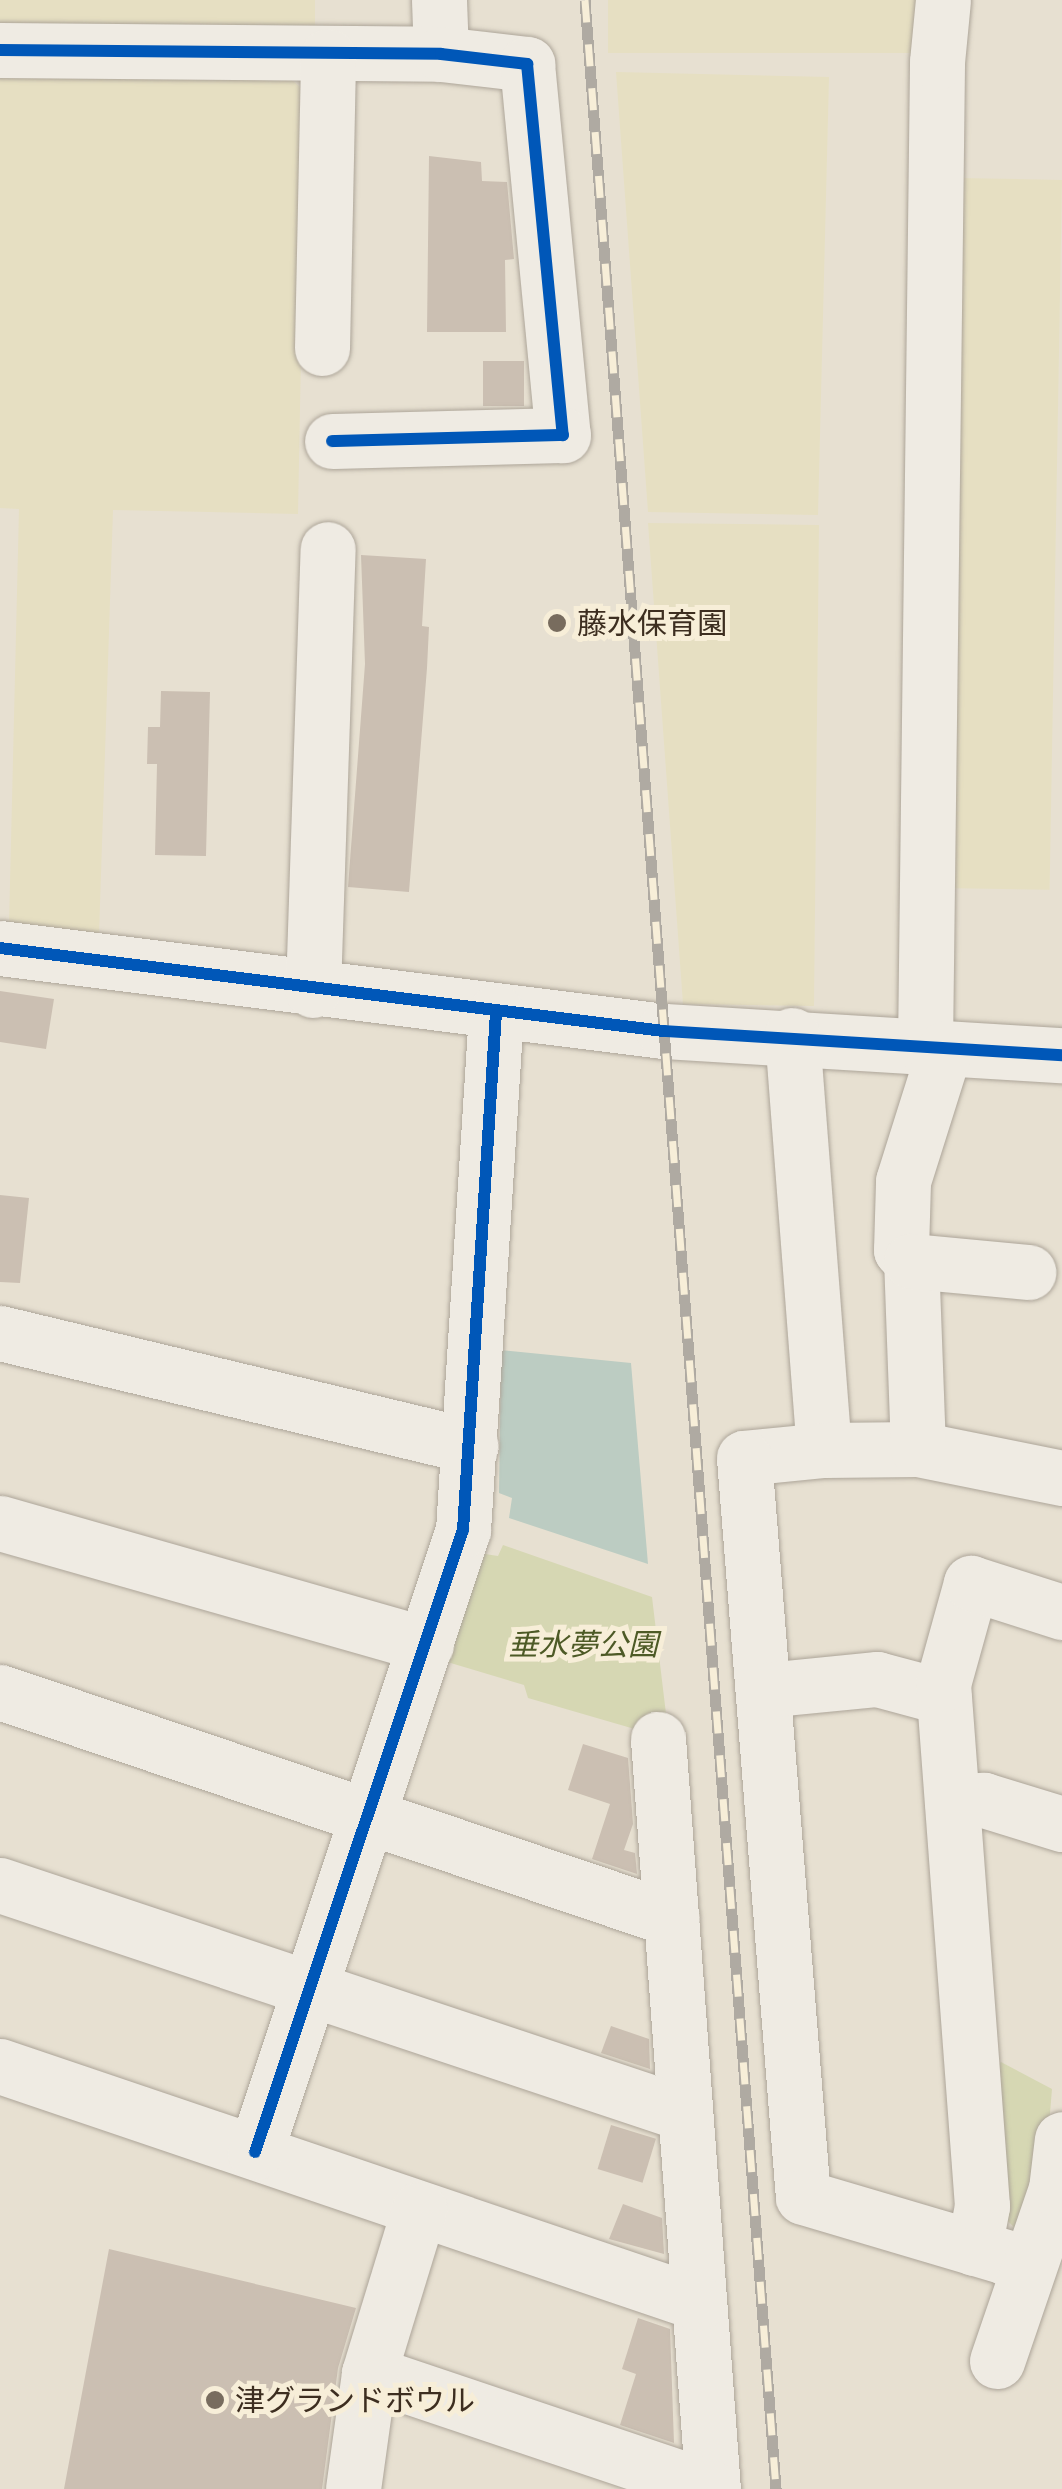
<!DOCTYPE html>
<meta charset="utf-8">
<style>
body{margin:0}
#map{position:relative;width:1062px;height:2489px;overflow:hidden;background:#e7e0d1;font-family:Merriweather,"Noto Sans JP",serif}
div>[style]{position:absolute}
.farmland>*{inset:0;background:#e6dfc2;transform-origin:0 0}
.green>*{inset:0;background:#d6d7b3}
.water>*{inset:0;background:#bcccc2}
.building>*{inset:0;background:#cbbfb2;transform-origin:0 0}
.roads{filter:drop-shadow(0 0 2px #ada599) drop-shadow(0 0 2px #ada599)}
.minor>*{height:55px;margin:-27.5px;padding:0 27.5px;transform-origin:27.5px;border-radius:27.5px;background:#efebe3}
.rail>*{height:11px;margin-top:-5.5px;transform-origin:0;background:repeating-linear-gradient(90deg,#f7eed8 0 22px,#afaaa2 0 44px);box-sizing:border-box;border-block:2px solid #afaaa2}
.cycleway>*{height:12px;margin:-6px;padding:0 6px;transform-origin:6px;border-radius:6px;background:#0057b8}
.dots>*{width:28px;height:28px;translate:-50% -50%;box-sizing:border-box;border:5px solid #f7eed8;border-radius:50%}
span{translate:-50% -50%;white-space:nowrap;text-align:center;line-height:1.15;-webkit-text-stroke:10px #f7eed8;paint-order:stroke}
.poi-label{font-size:30px;color:#3d2e20}
.left{translate:0 -50%;text-align:left}
.park-label{font-size:30px;color:#4d5a26;font-style:italic}
</style>
<div id="map">
<div class="farmland">
<div style="left:0;top:0;width:315px;height:36px"></div>
<div style="left:608px;top:0;width:326px;height:53px"></div>
<div style="clip-path:polygon(0 72px,287px 75px,306px 93px,298px 514px,113px 510px,99px 935px,9px 925px,19px 509px,0 508px)"></div>
<div style="clip-path:polygon(616px 72px,829px 77px,818px 515px,648px 512px)"></div>
<div style="left:954px;top:178px;width:108px;height:710px;rotate:1deg"></div>
<div style="clip-path:polygon(648px 523px,819px 525px,814px 1006px,683px 1004px)"></div>
</div>
<div class="green">
<div style="clip-path:polygon(503px 1545px,652px 1597px,669px 1739px,528px 1698px,524px 1685px,444px 1661px,485px 1554px,498px 1556px)"></div>
<div style="clip-path:polygon(1001px 2062px,1052px 2089px,1044px 2186px,1015px 2228px,995px 2209px,991px 2072px)"></div>
</div>
<div class="water">
<div style="clip-path:polygon(501px 1350px,631px 1363px,648px 1564px,509px 1518px,512px 1498px,499px 1493px)"></div>
</div>
<div class="building">
<div style="clip-path:polygon(429px 156px,481px 162px,482px 181px,507px 182px,514px 259px,505px 260px,506px 332px,427px 332px)"></div>
<div style="left:483px;top:361px;width:41px;height:45px"></div>
<div style="clip-path:polygon(361px 555px,426px 559px,422px 626px,429px 627px,427px 668px,409px 892px,348px 887px,365px 664px)"></div>
<div style="clip-path:polygon(161px 691px,210px 692px,206px 856px,155px 855px,157px 764px,147px 764px,148px 727px,160px 727px)"></div>
<div style="clip-path:polygon(0 991px,54px 999px,46px 1049px,0 1042px)"></div>
<div style="clip-path:polygon(0 1195px,29px 1198px,20px 1283px,0 1282px)"></div>
<div style="clip-path:polygon(583px 1744px,628px 1758px,633px 1824px,624px 1850px,635px 1853px,637px 1874px,592px 1859px,610px 1804px,568px 1790px)"></div>
<div style="clip-path:polygon(611px 2026px,649px 2039px,650px 2069px,601px 2053px)"></div>
<div style="left:611px;top:2125px;width:47px;height:46px;rotate:17deg"></div>
<div style="clip-path:polygon(623px 2204px,662px 2218px,664px 2254px,609px 2239px)"></div>
<div style="clip-path:polygon(109px 2249px,356px 2308px,338px 2368px,322px 2489px,64px 2489px)"></div>
<div style="clip-path:polygon(638px 2318px,670px 2329px,674px 2443px,620px 2425px,636px 2374px,622px 2369px)"></div>
</div>
<div class="roads">
<div class="minor">
<div style="left:439px;top:0;width:54px;rotate:87.9deg"></div>
<div style="left:0;top:50px;width:441px;rotate:0.5deg"></div>
<div style="left:441px;top:54px;width:87px;rotate:6.6deg"></div>
<div style="left:527px;top:64px;width:373px;rotate:84.5deg"></div>
<div style="left:563px;top:435px;width:231px;rotate:178.5deg"></div>
<div style="left:322px;top:348px;width:292px;rotate:-88.8deg"></div>
<div style="left:0;top:948px;width:669px;rotate:7.13deg"></div>
<div style="left:664px;top:1031px;width:399px;rotate:3.5deg"></div>
<div style="left:313px;top:990px;width:441px;rotate:-88.1deg"></div>
<div style="left:792px;top:1035px;width:416px;rotate:85.6deg"></div>
<div style="left:824px;top:1450px;width:94px;rotate:-0.6deg"></div>
<div style="left:918px;top:1449px;width:147px;rotate:11.4deg"></div>
<div style="left:925px;top:1047px;width:985px;rotate:-89.3deg"></div>
<div style="left:937px;top:62px;width:62px;rotate:-84.5deg"></div>
<div style="left:911px;top:1261px;width:15px;rotate:-132deg"></div>
<div style="left:901px;top:1250px;width:69px;rotate:-88.3deg"></div>
<div style="left:903px;top:1181px;width:139px;rotate:-72.5deg"></div>
<div style="left:0;top:1333px;width:484px;rotate:13.5deg"></div>
<div style="left:918px;top:1449px;width:188px;rotate:-92.1deg"></div>
<div style="left:911px;top:1261px;width:118px;rotate:5.4deg"></div>
<div style="left:824px;top:1450px;width:80px;rotate:174.3deg"></div>
<div style="left:744px;top:1458px;width:741px;rotate:85.44deg"></div>
<div style="left:803px;top:2197px;width:211px;rotate:16.5deg"></div>
<div style="left:1005px;top:2257px;width:26px;rotate:32deg"></div>
<div style="left:0;top:1523px;width:443px;rotate:15.9deg"></div>
<div style="left:765px;top:1690px;width:113px;rotate:-5.6deg"></div>
<div style="left:877px;top:1679px;width:69px;rotate:15deg"></div>
<div style="left:0;top:1692px;width:709px;rotate:18.66deg"></div>
<div style="left:658px;top:1739px;width:752px;rotate:85.81deg"></div>
<div style="left:952px;top:1802px;width:32px;rotate:-4deg"></div>
<div style="left:984px;top:1800px;width:82px;rotate:17.1deg"></div>
<div style="left:0;top:1885px;width:720px;rotate:18.46deg"></div>
<div style="left:0;top:2066px;width:738px;rotate:18.73deg"></div>
<div style="left:255px;top:2152px;width:656px;rotate:-71.51deg"></div>
<div style="left:463px;top:1530px;width:519px;rotate:-86.35deg"></div>
<div style="left:974px;top:2248px;width:43px;rotate:-79.2deg"></div>
<div style="left:982px;top:2206px;width:523px;rotate:-94.27deg"></div>
<div style="left:943px;top:1684px;width:105px;rotate:-74.5deg"></div>
<div style="left:971px;top:1583px;width:96px;rotate:17.7deg"></div>
<div style="left:997px;top:2361px;width:182px;rotate:-71.1deg"></div>
<div style="left:1056px;top:2189px;width:50px;rotate:-83.2deg"></div>
<div style="left:369px;top:2373px;width:363px;rotate:18.6deg"></div>
<div style="left:353px;top:2489px;width:117px;rotate:-82.1deg"></div>
<div style="left:369px;top:2373px;width:171px;rotate:-73deg"></div>
</div>
</div>
<div class="rail">
<div style="left:585px;top:0;width:2496px;rotate:85.61deg"></div>
</div>
<div class="cycleway">
<div style="left:0;top:50px;width:441px;rotate:0.5deg"></div>
<div style="left:441px;top:54px;width:87px;rotate:6.6deg"></div>
<div style="left:527px;top:64px;width:373px;rotate:84.5deg"></div>
<div style="left:563px;top:435px;width:231px;rotate:178.5deg"></div>
<div style="left:0;top:948px;width:669px;rotate:7.13deg"></div>
<div style="left:664px;top:1031px;width:399px;rotate:3.5deg"></div>
<div style="left:255px;top:2152px;width:656px;rotate:-71.51deg"></div>
<div style="left:463px;top:1530px;width:519px;rotate:-86.35deg"></div>
</div>
<div class="dots">
<div style="left:557px;top:623px;background:#786c5e"></div>
<div style="left:215px;top:2400px;background:#786c5e"></div>
</div>
<div class="poi-label">
<span class="left" style="left:577px;top:623px">藤水保育園</span>
<span class="left" style="left:235px;top:2400px">津グランドボウル</span>
</div>
<div class="park-label">
<span style="left:583px;top:1644px">垂水夢公園</span>
</div>
</div>
